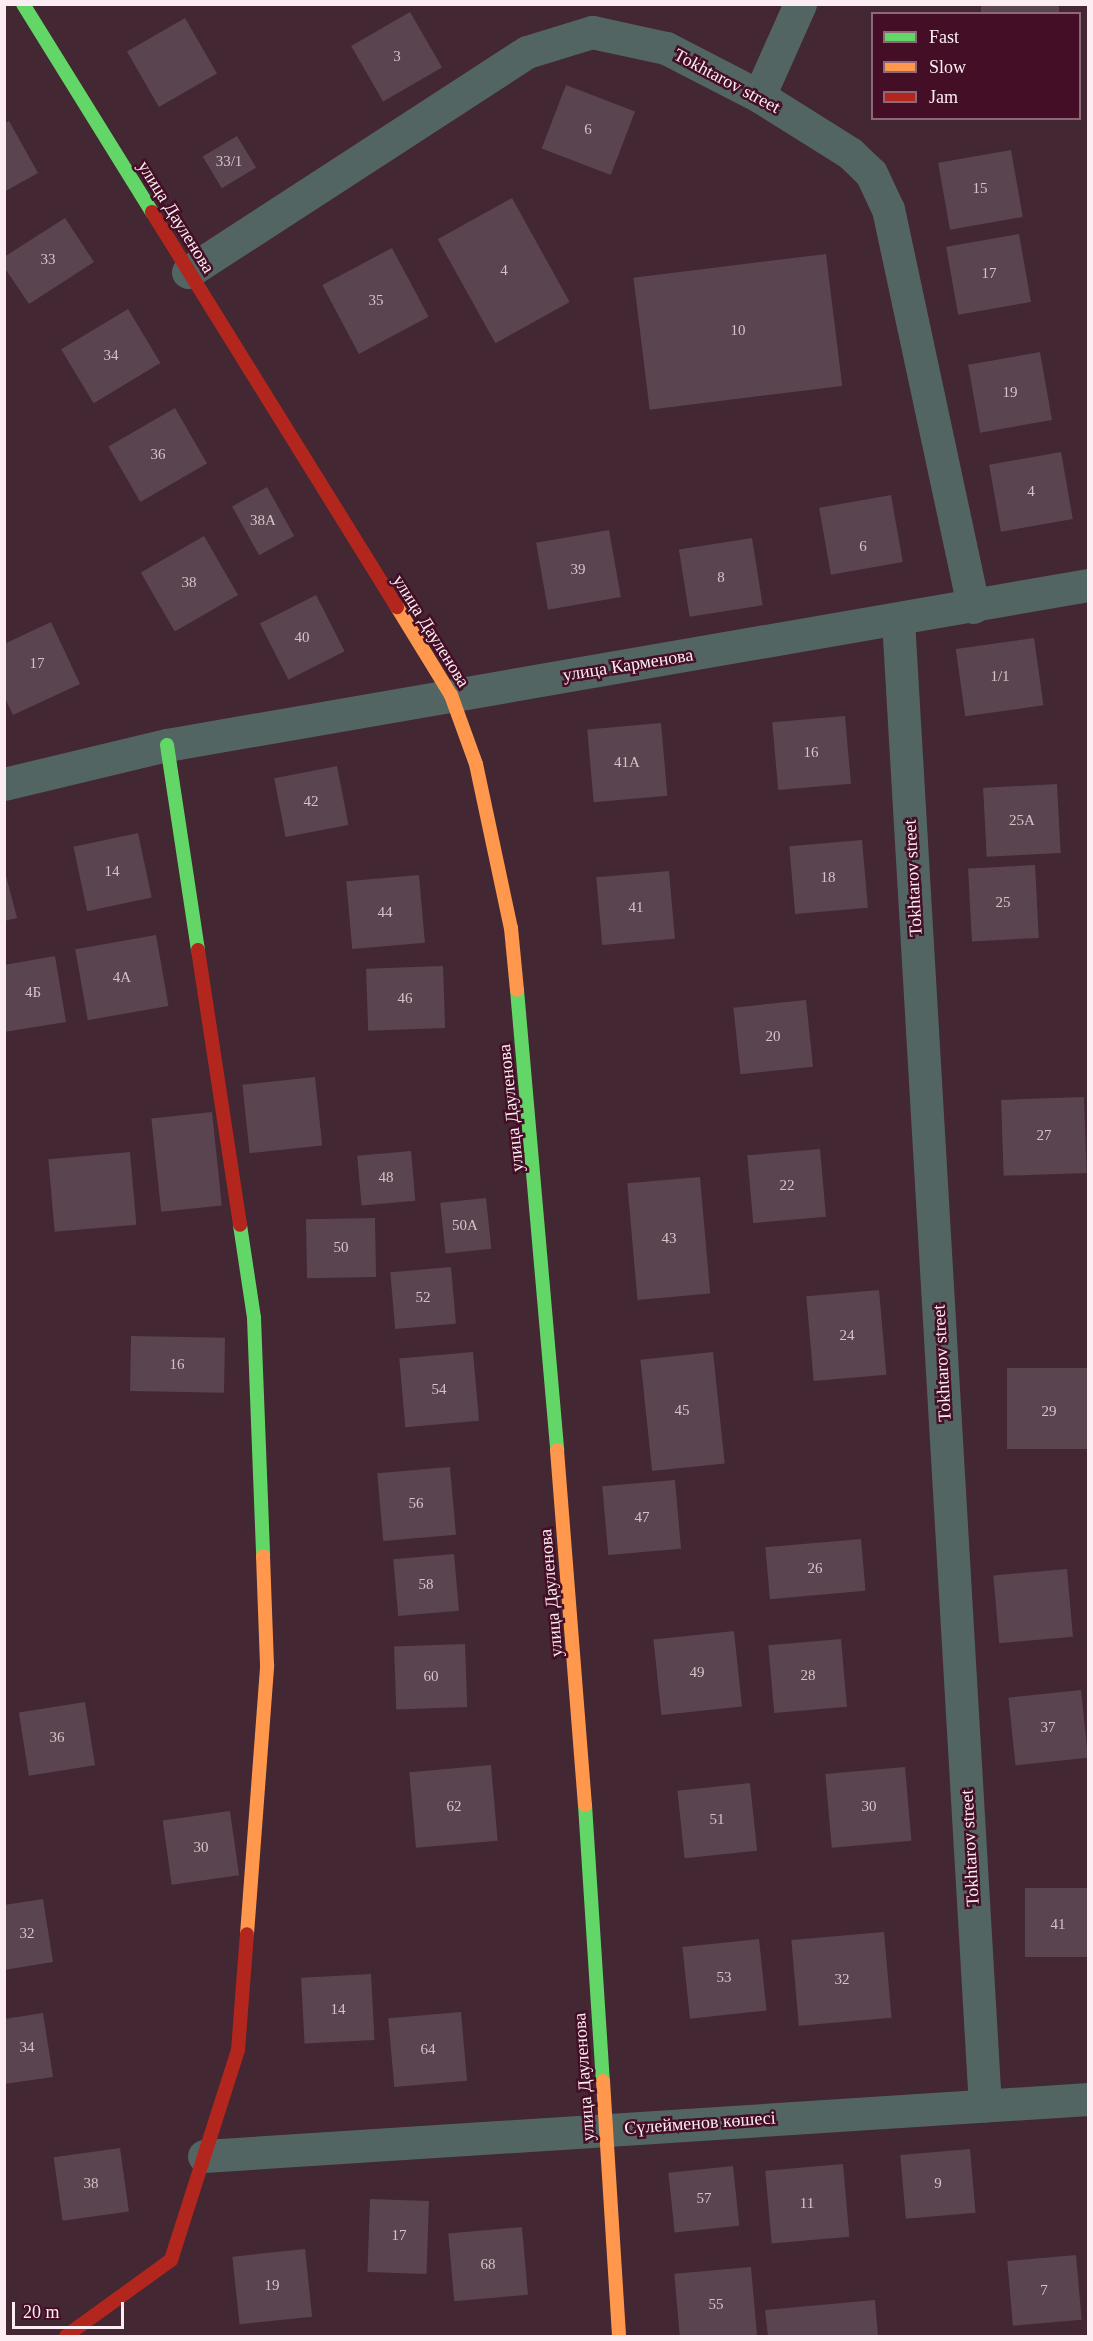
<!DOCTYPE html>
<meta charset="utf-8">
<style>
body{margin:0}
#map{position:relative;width:1093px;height:2341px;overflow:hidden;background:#432732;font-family:"Times New Roman",serif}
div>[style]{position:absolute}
.building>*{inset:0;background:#5a444f;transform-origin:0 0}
.street>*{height:33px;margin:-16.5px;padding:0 16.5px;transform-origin:16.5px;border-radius:16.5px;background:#536562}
.fast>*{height:14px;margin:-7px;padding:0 7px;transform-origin:7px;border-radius:7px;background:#63d668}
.slow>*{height:14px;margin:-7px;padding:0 7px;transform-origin:7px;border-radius:7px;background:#ff974d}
.jam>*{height:14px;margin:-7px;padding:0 7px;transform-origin:7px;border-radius:7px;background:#b3261e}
span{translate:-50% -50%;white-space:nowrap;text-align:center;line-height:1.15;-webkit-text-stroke:5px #440f26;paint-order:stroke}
.number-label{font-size:15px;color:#d3c3c8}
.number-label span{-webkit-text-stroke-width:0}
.street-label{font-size:18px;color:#fbedf1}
.frame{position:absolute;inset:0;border:6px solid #fbedf1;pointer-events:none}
.legend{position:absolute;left:871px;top:12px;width:210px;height:108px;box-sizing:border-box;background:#440f26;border:2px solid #8d6877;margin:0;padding:8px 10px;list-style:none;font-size:18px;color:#fbedf1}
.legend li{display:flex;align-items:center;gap:12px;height:30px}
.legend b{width:30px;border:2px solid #8d6877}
.scale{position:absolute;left:12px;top:2302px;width:112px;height:27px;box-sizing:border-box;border:3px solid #fbedf1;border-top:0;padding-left:8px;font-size:18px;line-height:21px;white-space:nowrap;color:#fbedf1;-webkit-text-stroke:4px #440f26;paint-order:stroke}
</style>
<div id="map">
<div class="building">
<div style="left:981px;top:4px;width:78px;height:11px"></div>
<div style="left:410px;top:12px;width:64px;height:68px;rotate:60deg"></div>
<div style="left:185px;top:18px;width:64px;height:67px;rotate:60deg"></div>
<div style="left:566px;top:85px;width:74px;height:68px;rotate:21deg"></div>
<div style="clip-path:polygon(9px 121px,38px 173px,4px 192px,4px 124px)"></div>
<div style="left:237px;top:136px;width:37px;height:40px;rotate:59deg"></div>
<div style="left:1011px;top:150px;width:68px;height:74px;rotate:80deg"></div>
<div style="left:512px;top:198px;width:119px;height:85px;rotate:61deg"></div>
<div style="clip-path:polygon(65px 218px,94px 262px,29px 304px,4px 267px,4px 257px)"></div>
<div style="left:1019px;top:234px;width:69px;height:74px;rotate:80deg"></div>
<div style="left:392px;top:248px;width:78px;height:79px;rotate:62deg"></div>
<div style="left:826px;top:254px;width:133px;height:194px;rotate:83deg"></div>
<div style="left:128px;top:309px;width:63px;height:78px;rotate:59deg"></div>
<div style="left:1040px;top:352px;width:69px;height:73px;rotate:80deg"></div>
<div style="left:175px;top:408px;width:64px;height:77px;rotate:60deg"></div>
<div style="left:1061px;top:452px;width:68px;height:73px;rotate:80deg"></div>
<div style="left:267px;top:487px;width:56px;height:40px;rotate:61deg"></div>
<div style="left:891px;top:495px;width:68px;height:73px;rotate:80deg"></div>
<div style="left:609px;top:530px;width:68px;height:74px;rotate:80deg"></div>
<div style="left:204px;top:536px;width:68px;height:73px;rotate:60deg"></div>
<div style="left:752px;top:538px;width:68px;height:74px;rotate:81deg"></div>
<div style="left:316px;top:595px;width:63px;height:63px;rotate:63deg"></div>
<div style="clip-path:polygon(51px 622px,80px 684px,13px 715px,4px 696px,4px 644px)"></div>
<div style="left:1034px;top:638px;width:68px;height:79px;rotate:82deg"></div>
<div style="left:845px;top:716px;width:68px;height:73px;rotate:85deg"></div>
<div style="left:661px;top:723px;width:73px;height:74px;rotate:85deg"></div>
<div style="left:337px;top:766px;width:60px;height:64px;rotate:79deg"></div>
<div style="left:1057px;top:784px;width:69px;height:74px;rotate:87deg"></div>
<div style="left:138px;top:833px;width:66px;height:66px;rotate:78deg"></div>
<div style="left:862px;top:840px;width:68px;height:73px;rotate:85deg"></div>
<div style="left:1035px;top:865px;width:73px;height:67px;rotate:87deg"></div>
<div style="clip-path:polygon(4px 868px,17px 918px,4px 921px)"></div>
<div style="left:669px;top:871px;width:68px;height:73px;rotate:85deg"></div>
<div style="left:419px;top:875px;width:68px;height:73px;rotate:85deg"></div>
<div style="left:156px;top:935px;width:72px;height:82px;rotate:80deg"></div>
<div style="clip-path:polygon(55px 956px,66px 1022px,4px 1032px,4px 965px)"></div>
<div style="left:443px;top:966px;width:62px;height:77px;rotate:88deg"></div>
<div style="left:806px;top:1000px;width:67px;height:73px;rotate:84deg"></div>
<div style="left:315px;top:1077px;width:69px;height:73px;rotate:84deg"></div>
<div style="left:1084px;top:1097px;width:76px;height:83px;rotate:88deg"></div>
<div style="left:212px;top:1112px;width:94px;height:61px;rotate:84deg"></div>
<div style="left:820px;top:1149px;width:68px;height:73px;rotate:85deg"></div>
<div style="left:411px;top:1151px;width:50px;height:54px;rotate:85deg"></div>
<div style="left:130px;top:1152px;width:73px;height:82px;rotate:85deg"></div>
<div style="left:700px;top:1177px;width:117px;height:73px;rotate:85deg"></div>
<div style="left:486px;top:1198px;width:51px;height:46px;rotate:84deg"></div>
<div style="left:375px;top:1218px;width:59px;height:69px;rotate:89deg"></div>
<div style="left:451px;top:1267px;width:57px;height:61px;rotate:85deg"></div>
<div style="left:879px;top:1290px;width:85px;height:73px;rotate:85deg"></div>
<div style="left:131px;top:1336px;width:94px;height:55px;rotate:1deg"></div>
<div style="left:473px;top:1352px;width:69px;height:74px;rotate:85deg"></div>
<div style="left:713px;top:1352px;width:112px;height:73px;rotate:84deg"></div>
<div style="left:1088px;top:1368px;width:81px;height:81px;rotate:90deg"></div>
<div style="left:450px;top:1467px;width:68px;height:73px;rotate:85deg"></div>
<div style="left:675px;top:1480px;width:69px;height:73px;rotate:85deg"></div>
<div style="left:861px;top:1539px;width:52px;height:96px;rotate:85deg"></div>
<div style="left:454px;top:1554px;width:57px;height:61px;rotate:85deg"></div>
<div style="left:1067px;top:1569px;width:68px;height:74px;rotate:85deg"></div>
<div style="left:734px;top:1631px;width:76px;height:81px;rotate:84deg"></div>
<div style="left:841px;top:1639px;width:68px;height:73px;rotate:85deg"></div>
<div style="left:465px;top:1644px;width:63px;height:71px;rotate:88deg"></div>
<div style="left:1081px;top:1690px;width:68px;height:73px;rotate:84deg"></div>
<div style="left:85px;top:1702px;width:64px;height:67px;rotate:81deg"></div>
<div style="left:491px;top:1765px;width:76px;height:82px;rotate:85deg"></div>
<div style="left:905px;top:1767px;width:74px;height:80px;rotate:85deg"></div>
<div style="left:750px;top:1783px;width:68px;height:73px;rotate:84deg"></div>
<div style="left:230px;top:1811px;width:65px;height:68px;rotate:82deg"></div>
<div style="left:1088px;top:1888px;width:69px;height:63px;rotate:90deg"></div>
<div style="clip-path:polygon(43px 1899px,53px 1962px,4px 1970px,4px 1905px)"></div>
<div style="left:884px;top:1932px;width:86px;height:93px;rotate:85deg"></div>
<div style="left:759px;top:1939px;width:72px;height:77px;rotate:84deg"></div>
<div style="left:371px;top:1974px;width:66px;height:70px;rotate:87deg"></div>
<div style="left:461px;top:2012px;width:69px;height:73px;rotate:85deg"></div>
<div style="clip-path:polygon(43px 2013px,53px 2077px,4px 2084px,4px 2019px)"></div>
<div style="left:120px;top:2148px;width:64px;height:67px;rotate:82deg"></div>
<div style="left:970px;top:2149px;width:64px;height:70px;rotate:85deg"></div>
<div style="left:843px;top:2164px;width:73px;height:78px;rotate:85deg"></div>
<div style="left:733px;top:2166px;width:60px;height:65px;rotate:84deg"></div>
<div style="left:370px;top:2199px;width:59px;height:73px;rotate:2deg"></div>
<div style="left:522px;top:2227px;width:68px;height:74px;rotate:85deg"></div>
<div style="left:305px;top:2249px;width:68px;height:73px;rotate:84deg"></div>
<div style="left:1076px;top:2255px;width:65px;height:69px;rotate:85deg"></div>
<div style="left:751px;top:2267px;width:69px;height:77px;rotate:85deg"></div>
<div style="clip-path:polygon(875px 2300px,878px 2336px,768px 2336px,765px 2310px)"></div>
</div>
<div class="street">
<div style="left:759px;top:96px;width:101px;rotate:-66deg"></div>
<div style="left:188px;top:272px;width:404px;rotate:-33deg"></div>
<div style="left:527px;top:52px;width:68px;rotate:-17.1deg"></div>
<div style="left:592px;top:32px;width:76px;rotate:12.2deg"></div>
<div style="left:666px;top:48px;width:105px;rotate:27.3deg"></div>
<div style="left:759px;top:96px;width:107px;rotate:32.1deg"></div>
<div style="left:850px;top:153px;width:29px;rotate:44deg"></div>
<div style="left:871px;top:173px;width:40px;rotate:65deg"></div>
<div style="left:888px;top:209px;width:407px;rotate:77.9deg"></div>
<div style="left:898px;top:620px;width:1488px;rotate:86.65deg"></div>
<div style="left:4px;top:784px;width:168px;rotate:-13.5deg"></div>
<div style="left:167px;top:745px;width:935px;rotate:-9.86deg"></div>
<div style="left:204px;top:2156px;width:886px;rotate:-3.69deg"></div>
</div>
<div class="fast">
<div style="left:23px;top:4px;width:245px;rotate:58.2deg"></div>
<div style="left:167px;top:745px;width:207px;rotate:81.4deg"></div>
<div style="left:517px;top:990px;width:462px;rotate:85deg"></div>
<div style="left:240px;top:1225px;width:94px;rotate:81.4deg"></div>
<div style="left:254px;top:1318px;width:238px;rotate:87.8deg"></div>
<div style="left:585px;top:1805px;width:277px;rotate:86.3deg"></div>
</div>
<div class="slow">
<div style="left:397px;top:607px;width:103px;rotate:58.5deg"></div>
<div style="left:451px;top:695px;width:73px;rotate:70.1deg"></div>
<div style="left:476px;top:764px;width:168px;rotate:78deg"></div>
<div style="left:511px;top:928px;width:62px;rotate:84.5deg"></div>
<div style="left:557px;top:1450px;width:356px;rotate:85.5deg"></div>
<div style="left:247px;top:1934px;width:270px;rotate:-85.7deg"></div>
<div style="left:267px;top:1665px;width:109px;rotate:-92.1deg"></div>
<div style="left:603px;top:2081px;width:256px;rotate:86.4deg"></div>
</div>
<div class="jam">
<div style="left:152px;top:212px;width:465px;rotate:58.2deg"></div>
<div style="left:198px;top:950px;width:278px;rotate:81.3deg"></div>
<div style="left:66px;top:2336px;width:130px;rotate:-35.9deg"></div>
<div style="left:171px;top:2260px;width:220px;rotate:-72.3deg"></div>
<div style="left:238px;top:2050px;width:116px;rotate:-85.6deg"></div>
</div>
<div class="number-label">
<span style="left:397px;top:57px">3</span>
<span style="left:588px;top:130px">6</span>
<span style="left:229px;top:162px">33/1</span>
<span style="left:980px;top:189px">15</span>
<span style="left:48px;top:260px">33</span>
<span style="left:504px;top:271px">4</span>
<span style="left:989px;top:274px">17</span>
<span style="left:376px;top:301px">35</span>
<span style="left:738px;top:331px">10</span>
<span style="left:111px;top:356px">34</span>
<span style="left:1010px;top:393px">19</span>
<span style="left:158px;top:455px">36</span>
<span style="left:1031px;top:492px">4</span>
<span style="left:263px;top:521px">38А</span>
<span style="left:863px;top:547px">6</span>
<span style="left:578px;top:570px">39</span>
<span style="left:721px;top:578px">8</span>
<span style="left:189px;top:583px">38</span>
<span style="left:302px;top:638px">40</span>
<span style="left:37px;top:664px">17</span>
<span style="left:1000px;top:677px">1/1</span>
<span style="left:811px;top:753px">16</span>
<span style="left:627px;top:763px">41А</span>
<span style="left:311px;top:802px">42</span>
<span style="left:1022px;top:821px">25А</span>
<span style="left:112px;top:872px">14</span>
<span style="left:828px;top:878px">18</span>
<span style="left:1003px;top:903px">25</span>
<span style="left:636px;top:908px">41</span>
<span style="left:385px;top:913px">44</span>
<span style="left:122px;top:978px">4А</span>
<span style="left:33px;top:993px">4Б</span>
<span style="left:405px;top:999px">46</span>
<span style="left:773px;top:1037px">20</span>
<span style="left:1044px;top:1136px">27</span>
<span style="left:386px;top:1178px">48</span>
<span style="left:787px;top:1186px">22</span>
<span style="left:465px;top:1226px">50А</span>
<span style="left:669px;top:1239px">43</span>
<span style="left:341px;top:1248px">50</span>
<span style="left:423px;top:1298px">52</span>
<span style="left:847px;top:1336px">24</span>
<span style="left:177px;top:1365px">16</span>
<span style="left:439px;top:1390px">54</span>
<span style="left:682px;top:1411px">45</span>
<span style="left:1049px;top:1412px">29</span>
<span style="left:416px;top:1504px">56</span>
<span style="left:642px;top:1518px">47</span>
<span style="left:815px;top:1569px">26</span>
<span style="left:426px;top:1585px">58</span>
<span style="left:697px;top:1673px">49</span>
<span style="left:808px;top:1676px">28</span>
<span style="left:431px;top:1677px">60</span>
<span style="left:1048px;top:1728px">37</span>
<span style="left:57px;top:1738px">36</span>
<span style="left:454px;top:1807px">62</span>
<span style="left:869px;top:1807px">30</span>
<span style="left:717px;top:1820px">51</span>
<span style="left:201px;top:1848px">30</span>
<span style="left:1058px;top:1925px">41</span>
<span style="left:27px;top:1934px">32</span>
<span style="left:724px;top:1978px">53</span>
<span style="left:842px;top:1980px">32</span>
<span style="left:338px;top:2010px">14</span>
<span style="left:27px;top:2048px">34</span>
<span style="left:428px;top:2050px">64</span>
<span style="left:91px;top:2184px">38</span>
<span style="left:938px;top:2184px">9</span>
<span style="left:704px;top:2199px">57</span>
<span style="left:807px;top:2204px">11</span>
<span style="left:399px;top:2236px">17</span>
<span style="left:488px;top:2265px">68</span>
<span style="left:272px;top:2286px">19</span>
<span style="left:1044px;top:2291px">7</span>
<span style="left:716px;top:2305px">55</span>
</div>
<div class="street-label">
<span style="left:727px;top:81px;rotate:28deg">Tokhtarov street</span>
<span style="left:176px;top:217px;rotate:58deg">улица Дауленова</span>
<span style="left:431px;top:631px;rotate:58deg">улица Дауленова</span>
<span style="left:628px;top:665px;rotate:-9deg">улица Карменова</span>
<span style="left:913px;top:878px;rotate:-93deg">Tokhtarov street</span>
<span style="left:511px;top:1108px;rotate:-96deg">улица Дауленова</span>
<span style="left:942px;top:1363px;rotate:-93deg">Tokhtarov street</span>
<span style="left:551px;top:1593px;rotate:-95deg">улица Дауленова</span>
<span style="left:970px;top:1848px;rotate:-93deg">Tokhtarov street</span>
<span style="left:584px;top:2077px;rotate:-94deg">улица Дауленова</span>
<span style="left:700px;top:2123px;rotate:-4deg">Сүлейменов көшесі</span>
</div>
<div class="frame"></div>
<ul class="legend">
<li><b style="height:8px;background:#63d668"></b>Fast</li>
<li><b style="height:8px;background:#ff974d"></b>Slow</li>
<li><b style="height:8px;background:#b3261e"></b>Jam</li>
</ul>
<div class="scale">20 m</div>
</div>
